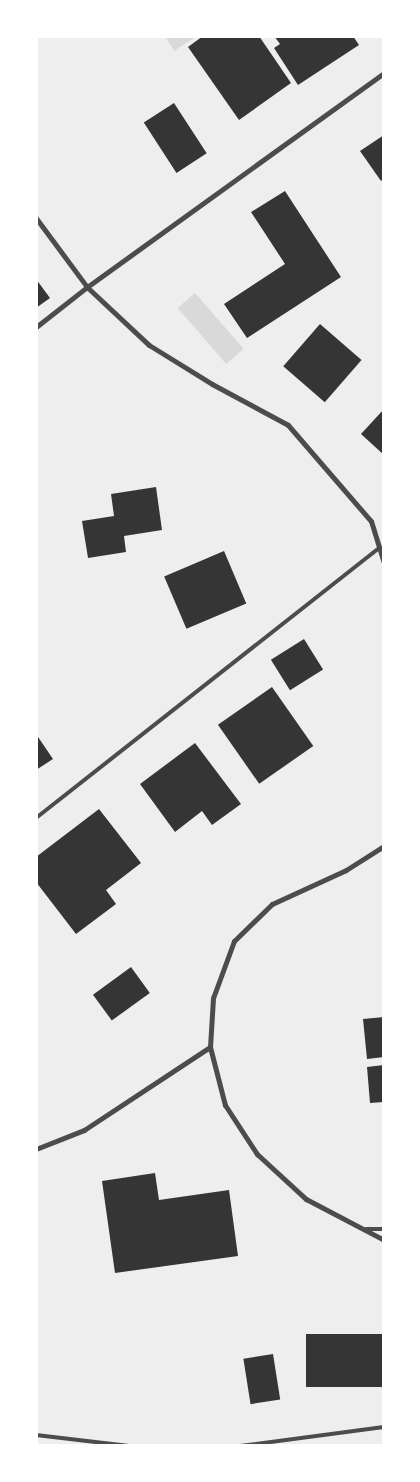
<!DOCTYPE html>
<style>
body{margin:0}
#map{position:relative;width:420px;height:1482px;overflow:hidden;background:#fff;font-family:"Fira Sans",sans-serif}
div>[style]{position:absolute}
.green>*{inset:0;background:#eee;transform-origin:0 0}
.water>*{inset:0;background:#d9d9d9;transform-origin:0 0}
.building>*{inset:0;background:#353535;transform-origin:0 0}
.service>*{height:4px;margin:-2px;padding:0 2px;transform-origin:2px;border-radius:2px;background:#4c4c4c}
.minor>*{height:5px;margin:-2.5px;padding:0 2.5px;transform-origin:2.5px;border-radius:2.5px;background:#4c4c4c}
span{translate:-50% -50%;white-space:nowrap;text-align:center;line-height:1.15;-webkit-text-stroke:4.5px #fff;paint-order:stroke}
.frame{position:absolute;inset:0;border:38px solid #fff;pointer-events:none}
</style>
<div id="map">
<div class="green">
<div style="left:36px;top:36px;width:348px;height:1410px"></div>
</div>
<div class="water">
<div style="clip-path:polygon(165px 36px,197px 36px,174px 51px)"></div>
<div style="left:195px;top:293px;width:74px;height:23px;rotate:49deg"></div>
</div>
<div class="building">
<div style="clip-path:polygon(203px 36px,259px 36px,291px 83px,239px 120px,188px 47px)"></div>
<div style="clip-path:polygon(274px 36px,353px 36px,359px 45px,298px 85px,274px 48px,280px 44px)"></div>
<div style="left:174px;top:103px;width:60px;height:36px;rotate:57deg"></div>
<div style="clip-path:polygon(384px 135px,384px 178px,381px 181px,360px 151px)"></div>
<div style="clip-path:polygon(285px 191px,341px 277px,247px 338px,224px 304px,285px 264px,251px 212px)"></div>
<div style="clip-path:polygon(36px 279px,50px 298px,36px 308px)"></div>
<div style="left:320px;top:324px;width:55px;height:56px;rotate:41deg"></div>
<div style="clip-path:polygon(384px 409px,384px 455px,361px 434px)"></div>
<div style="clip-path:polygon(156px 487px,162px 530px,124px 536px,126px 552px,88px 558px,82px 521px,114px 516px,111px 494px)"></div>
<div style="left:224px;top:551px;width:57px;height:65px;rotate:67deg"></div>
<div style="left:304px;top:639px;width:36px;height:39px;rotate:58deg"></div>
<div style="left:272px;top:687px;width:72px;height:66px;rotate:55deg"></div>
<div style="clip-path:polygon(36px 734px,53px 759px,36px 770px)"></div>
<div style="clip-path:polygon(195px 743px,241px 804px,212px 825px,202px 811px,175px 832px,140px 784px)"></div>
<div style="clip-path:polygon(99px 809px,141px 863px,106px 890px,116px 904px,76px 934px,36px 882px,36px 857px)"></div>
<div style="left:131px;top:967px;width:32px;height:47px;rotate:54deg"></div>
<div style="clip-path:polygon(384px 1017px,384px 1057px,367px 1059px,363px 1019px)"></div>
<div style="clip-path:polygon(384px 1065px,384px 1102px,370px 1103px,367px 1067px)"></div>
<div style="clip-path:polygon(155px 1173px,159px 1200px,229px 1190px,238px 1256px,115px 1273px,102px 1181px)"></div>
<div style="left:384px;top:1334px;width:53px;height:78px;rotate:90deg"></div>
<div style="left:273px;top:1354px;width:46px;height:30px;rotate:81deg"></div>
</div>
<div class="service">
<div style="left:36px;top:818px;width:437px;rotate:-38.2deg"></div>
<div style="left:366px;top:1229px;width:18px"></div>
<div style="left:36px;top:1435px;width:94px;rotate:6.7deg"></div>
<div style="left:240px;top:1446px;width:145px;rotate:-7.5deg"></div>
</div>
<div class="minor">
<div style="left:36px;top:218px;width:86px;rotate:53.5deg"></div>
<div style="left:87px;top:287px;width:85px;rotate:43.1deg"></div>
<div style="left:149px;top:345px;width:74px;rotate:31.8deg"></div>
<div style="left:212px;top:384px;width:86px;rotate:28.3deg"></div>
<div style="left:288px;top:425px;width:127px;rotate:49.2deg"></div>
<div style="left:371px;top:521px;width:44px;rotate:72.8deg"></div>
<div style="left:36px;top:327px;width:65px;rotate:-38.1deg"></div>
<div style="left:87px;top:287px;width:366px;rotate:-35.8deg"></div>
<div style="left:210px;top:1047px;width:60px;rotate:75.5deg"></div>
<div style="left:225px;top:1105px;width:59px;rotate:56.9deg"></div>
<div style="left:257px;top:1154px;width:67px;rotate:42.6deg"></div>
<div style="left:306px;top:1199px;width:88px;rotate:27.7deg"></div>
<div style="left:36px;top:1149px;width:52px;rotate:-21.6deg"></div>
<div style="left:84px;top:1130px;width:151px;rotate:-33.4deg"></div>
<div style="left:210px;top:1047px;width:49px;rotate:-86.5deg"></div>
<div style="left:213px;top:998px;width:61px;rotate:-69.8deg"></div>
<div style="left:234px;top:941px;width:53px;rotate:-44.2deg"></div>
<div style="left:272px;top:904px;width:81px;rotate:-24.7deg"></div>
<div style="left:346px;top:870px;width:45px;rotate:-32.3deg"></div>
</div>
<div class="frame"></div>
</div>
